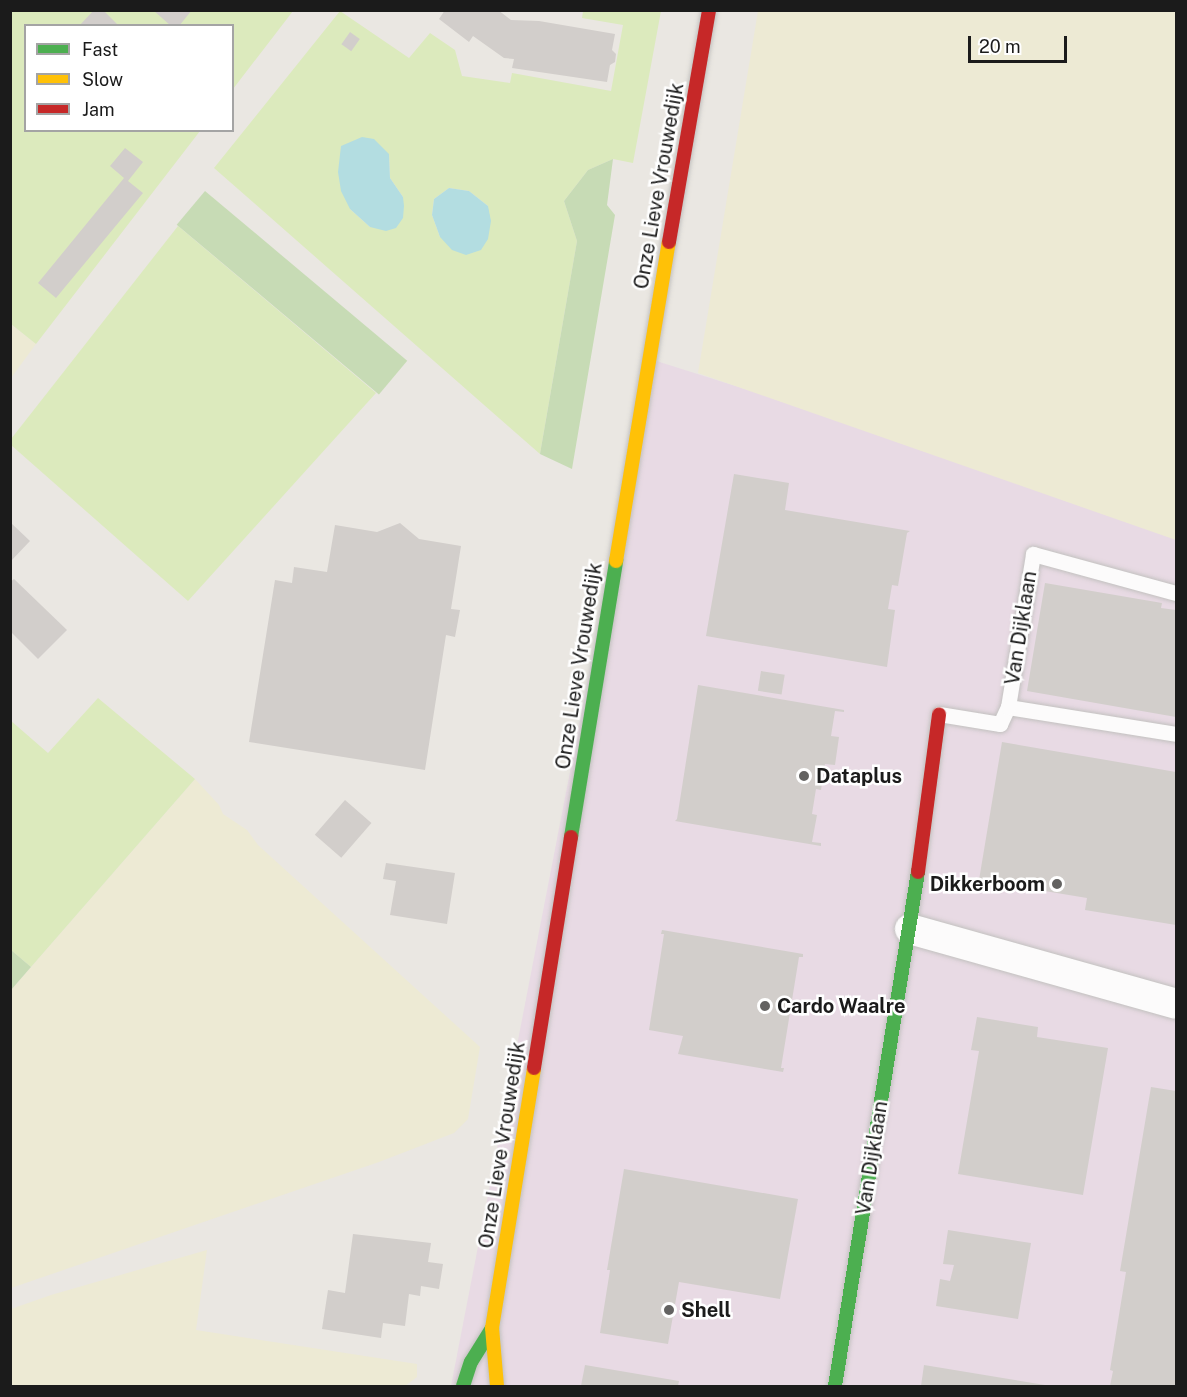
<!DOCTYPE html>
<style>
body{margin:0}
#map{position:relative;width:1187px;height:1397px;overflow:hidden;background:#eae7e2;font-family:"Public Sans",sans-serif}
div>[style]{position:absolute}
.industrial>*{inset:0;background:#e8dae4}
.farmland>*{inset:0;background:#edead4}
.grass>*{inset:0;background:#dceabd}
.forest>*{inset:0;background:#c7dbb5;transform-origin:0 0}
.water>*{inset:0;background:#b3dde1}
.building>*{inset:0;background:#d2cecb;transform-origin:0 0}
.roads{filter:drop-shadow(0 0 2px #c2c1bf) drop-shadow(0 0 2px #c2c1bf)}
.lane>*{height:15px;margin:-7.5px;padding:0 7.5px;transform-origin:7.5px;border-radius:7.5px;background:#fcfbfb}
.street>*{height:30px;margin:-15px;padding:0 15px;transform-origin:15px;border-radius:15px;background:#fcfbfb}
.fast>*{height:14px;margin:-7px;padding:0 7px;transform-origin:7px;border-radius:7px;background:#4caf50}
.slow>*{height:14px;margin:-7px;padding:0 7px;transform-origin:7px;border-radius:7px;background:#ffc107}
.jam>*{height:14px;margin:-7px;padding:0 7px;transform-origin:7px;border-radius:7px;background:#c62828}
.dots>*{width:16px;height:16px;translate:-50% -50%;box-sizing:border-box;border:3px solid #fff;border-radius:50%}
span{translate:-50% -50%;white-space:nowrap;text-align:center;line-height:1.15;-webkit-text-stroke:5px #fff;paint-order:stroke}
.street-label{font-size:20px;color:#1b1b1b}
.poi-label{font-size:20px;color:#1b1b1b;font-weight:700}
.left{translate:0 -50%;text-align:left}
.right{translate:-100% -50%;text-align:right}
.frame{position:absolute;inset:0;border:12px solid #1b1b1b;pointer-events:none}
.legend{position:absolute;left:24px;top:24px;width:210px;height:108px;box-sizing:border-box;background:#fff;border:2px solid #a4a4a4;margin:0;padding:8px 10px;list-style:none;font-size:18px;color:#1b1b1b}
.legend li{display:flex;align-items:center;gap:12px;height:30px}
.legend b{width:30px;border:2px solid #a4a4a4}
.scale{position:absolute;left:968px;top:36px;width:99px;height:27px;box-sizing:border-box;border:3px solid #1b1b1b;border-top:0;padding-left:8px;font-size:18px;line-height:21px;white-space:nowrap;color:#1b1b1b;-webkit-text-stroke:4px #fff;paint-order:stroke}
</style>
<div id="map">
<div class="industrial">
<div style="clip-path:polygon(650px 359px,1176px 525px,1176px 1386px,451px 1386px)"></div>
</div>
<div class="farmland">
<div style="clip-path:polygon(758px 11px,1176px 11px,1176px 540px,698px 373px)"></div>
<div style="clip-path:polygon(11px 324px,36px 344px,11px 378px)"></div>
<div style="clip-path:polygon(195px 779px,219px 805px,223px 814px,247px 830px,258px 845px,480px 1047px,468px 1119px,454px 1133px,379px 1162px,11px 1288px,11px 990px)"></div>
<div style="clip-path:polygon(207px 1250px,196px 1330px,417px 1364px,417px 1377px,405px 1386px,11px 1386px,11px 1309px,51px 1295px)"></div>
</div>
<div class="grass">
<div style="clip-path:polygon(10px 11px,293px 11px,233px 89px,232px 26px,26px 26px,26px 130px,200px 131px,36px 344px,11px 324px)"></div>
<div style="clip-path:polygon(evenodd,340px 11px,409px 58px,430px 33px,455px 50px,462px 76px,510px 83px,512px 73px,611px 91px,623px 25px,582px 18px,583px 11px,661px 11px,633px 163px,613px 159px,588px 170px,564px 201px,577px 241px,540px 454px,214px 168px,340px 11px,389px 154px,390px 178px,403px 197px,370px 227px,350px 209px,389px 154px,340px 11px,449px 188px,469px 191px,488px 206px,440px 237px,432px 215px,434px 199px,449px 188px)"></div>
<div style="clip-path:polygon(178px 226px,376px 393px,188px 601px,11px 445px,11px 439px)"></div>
<div style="clip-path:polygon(98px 698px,195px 779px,31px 967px,11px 950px,10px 720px,48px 753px)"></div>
</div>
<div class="forest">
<div style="clip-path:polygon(613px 159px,607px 205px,615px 215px,572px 469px,540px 454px,577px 241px,564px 201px,588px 170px)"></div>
<div style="left:205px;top:191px;width:264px;height:44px;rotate:40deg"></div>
<div style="clip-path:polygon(11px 950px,31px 967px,11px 990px)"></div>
</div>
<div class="water">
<div style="clip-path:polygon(362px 137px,374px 139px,389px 154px,390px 178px,403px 197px,404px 206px,403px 218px,396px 228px,386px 231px,370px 227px,350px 209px,341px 191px,338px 172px,341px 146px)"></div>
<div style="clip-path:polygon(449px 188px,469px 191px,488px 206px,491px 221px,488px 239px,481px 250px,466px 255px,452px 250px,440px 237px,432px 215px,434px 199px)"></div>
</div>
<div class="building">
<div style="clip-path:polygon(94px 10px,103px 10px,119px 26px,79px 26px)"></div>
<div style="clip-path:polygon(153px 10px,192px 10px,179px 26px,171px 26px)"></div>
<div style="clip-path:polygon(445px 10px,498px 10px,511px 20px,539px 21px,615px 34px,612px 50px,616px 54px,615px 62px,610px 65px,607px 82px,512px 68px,514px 59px,504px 58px,473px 36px,469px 42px,439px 19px)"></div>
<div style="left:350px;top:32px;width:12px;height:15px;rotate:35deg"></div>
<div style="clip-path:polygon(125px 148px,143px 162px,128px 181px,143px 193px,56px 298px,38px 283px,124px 178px,110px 166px)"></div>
<div style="clip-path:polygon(734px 474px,789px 483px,785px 510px,910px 531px,907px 533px,898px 586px,892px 585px,888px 609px,895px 610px,887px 667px,706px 636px)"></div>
<div style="clip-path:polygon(10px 522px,30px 541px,10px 562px)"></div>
<div style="clip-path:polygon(400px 523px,419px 539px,461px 546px,451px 609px,460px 610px,455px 637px,446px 635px,425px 770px,249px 742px,275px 580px,292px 583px,294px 567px,327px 572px,335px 525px,377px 532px)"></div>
<div style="clip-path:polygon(14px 579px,67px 630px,38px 659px,10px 631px,10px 582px)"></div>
<div style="clip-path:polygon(1045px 583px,1162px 603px,1161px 608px,1176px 610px,1176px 717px,1027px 691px)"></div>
<div style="left:761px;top:671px;width:24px;height:20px;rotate:9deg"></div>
<div style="clip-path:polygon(698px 685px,844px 710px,844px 712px,835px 711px,831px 736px,839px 737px,835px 765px,825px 764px,821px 790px,816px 789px,812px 814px,817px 815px,812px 842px,821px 843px,821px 846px,675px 821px,677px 819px)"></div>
<div style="clip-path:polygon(1002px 742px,1176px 772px,1176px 925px,1085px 910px,1087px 898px,979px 880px)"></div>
<div style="left:345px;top:800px;width:35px;height:46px;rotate:41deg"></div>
<div style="clip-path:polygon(386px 863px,455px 873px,447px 924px,390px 915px,396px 881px,383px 879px)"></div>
<div style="clip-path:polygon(662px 930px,803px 954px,803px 957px,799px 957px,781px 1068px,784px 1068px,783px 1072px,678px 1054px,683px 1036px,649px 1030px,664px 934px,661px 934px)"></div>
<div style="clip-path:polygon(977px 1017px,1038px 1027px,1037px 1037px,1108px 1048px,1083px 1195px,958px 1174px,979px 1051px,971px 1050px)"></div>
<div style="clip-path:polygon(1151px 1087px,1176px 1091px,1176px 1386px,1110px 1386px,1113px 1371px,1110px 1370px,1126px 1272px,1120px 1271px)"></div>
<div style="clip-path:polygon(624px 1169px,798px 1199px,780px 1299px,679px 1282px,668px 1344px,600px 1333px,610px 1270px,607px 1270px)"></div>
<div style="clip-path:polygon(948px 1230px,1031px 1243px,1018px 1319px,936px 1306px,940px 1279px,950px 1281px,954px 1265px,943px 1264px)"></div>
<div style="clip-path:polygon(353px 1234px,431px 1243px,428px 1262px,443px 1264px,439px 1289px,421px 1286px,420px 1296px,409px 1294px,405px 1326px,383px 1323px,381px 1338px,322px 1329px,328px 1290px,345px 1293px)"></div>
<div style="clip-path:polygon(585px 1365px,679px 1381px,678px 1386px,581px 1386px)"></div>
<div style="clip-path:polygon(924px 1365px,1045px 1385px,1045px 1386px,921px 1386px)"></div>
</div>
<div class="roads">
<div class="lane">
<div style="left:1008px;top:707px;width:170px;rotate:9.1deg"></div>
<div style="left:939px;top:714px;width:62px;rotate:9.3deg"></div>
<div style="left:1000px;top:724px;width:19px;rotate:-65deg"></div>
<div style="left:1008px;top:707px;width:155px;rotate:-80.7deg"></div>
<div style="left:1033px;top:554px;width:148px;rotate:15.3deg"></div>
</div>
<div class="street">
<div style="left:910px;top:929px;width:276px;rotate:15.7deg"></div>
</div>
<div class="fast">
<div style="left:571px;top:837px;width:280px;rotate:-80.7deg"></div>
<div style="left:463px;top:1386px;width:25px;rotate:-72deg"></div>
<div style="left:471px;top:1362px;width:40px;rotate:-58deg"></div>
<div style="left:835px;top:1386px;width:521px;rotate:-80.83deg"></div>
</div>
<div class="slow">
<div style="left:616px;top:561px;width:323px;rotate:-80.6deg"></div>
<div style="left:497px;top:1386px;width:58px;rotate:-94.9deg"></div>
<div style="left:492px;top:1328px;width:263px;rotate:-80.8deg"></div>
</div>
<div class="jam">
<div style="left:669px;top:242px;width:235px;rotate:-80.2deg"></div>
<div style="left:918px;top:872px;width:159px;rotate:-82.4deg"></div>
<div style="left:534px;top:1068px;width:234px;rotate:-80.9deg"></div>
</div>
</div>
<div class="dots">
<div style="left:804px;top:776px;background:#636261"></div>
<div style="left:1057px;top:884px;background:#636261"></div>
<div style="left:765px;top:1006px;background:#636261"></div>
<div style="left:669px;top:1310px;background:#636261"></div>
</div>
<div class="street-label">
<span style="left:659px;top:186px;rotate:-80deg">Onze Lieve Vrouwedijk</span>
<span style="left:1021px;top:628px;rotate:-81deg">Van Dijklaan</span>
<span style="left:579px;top:666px;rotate:-81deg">Onze Lieve Vrouwedijk</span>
<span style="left:502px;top:1145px;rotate:-81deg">Onze Lieve Vrouwedijk</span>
<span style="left:872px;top:1158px;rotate:-81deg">Van Dijklaan</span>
</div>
<div class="poi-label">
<span class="left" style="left:816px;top:776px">Dataplus</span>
<span class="right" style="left:1045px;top:884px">Dikkerboom</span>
<span class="left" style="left:777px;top:1006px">Cardo Waalre</span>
<span class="left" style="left:681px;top:1310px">Shell</span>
</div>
<div class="frame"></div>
<ul class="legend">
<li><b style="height:8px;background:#4caf50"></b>Fast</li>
<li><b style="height:8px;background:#ffc107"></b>Slow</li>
<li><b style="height:8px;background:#c62828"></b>Jam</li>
</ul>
<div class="scale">20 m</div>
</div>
